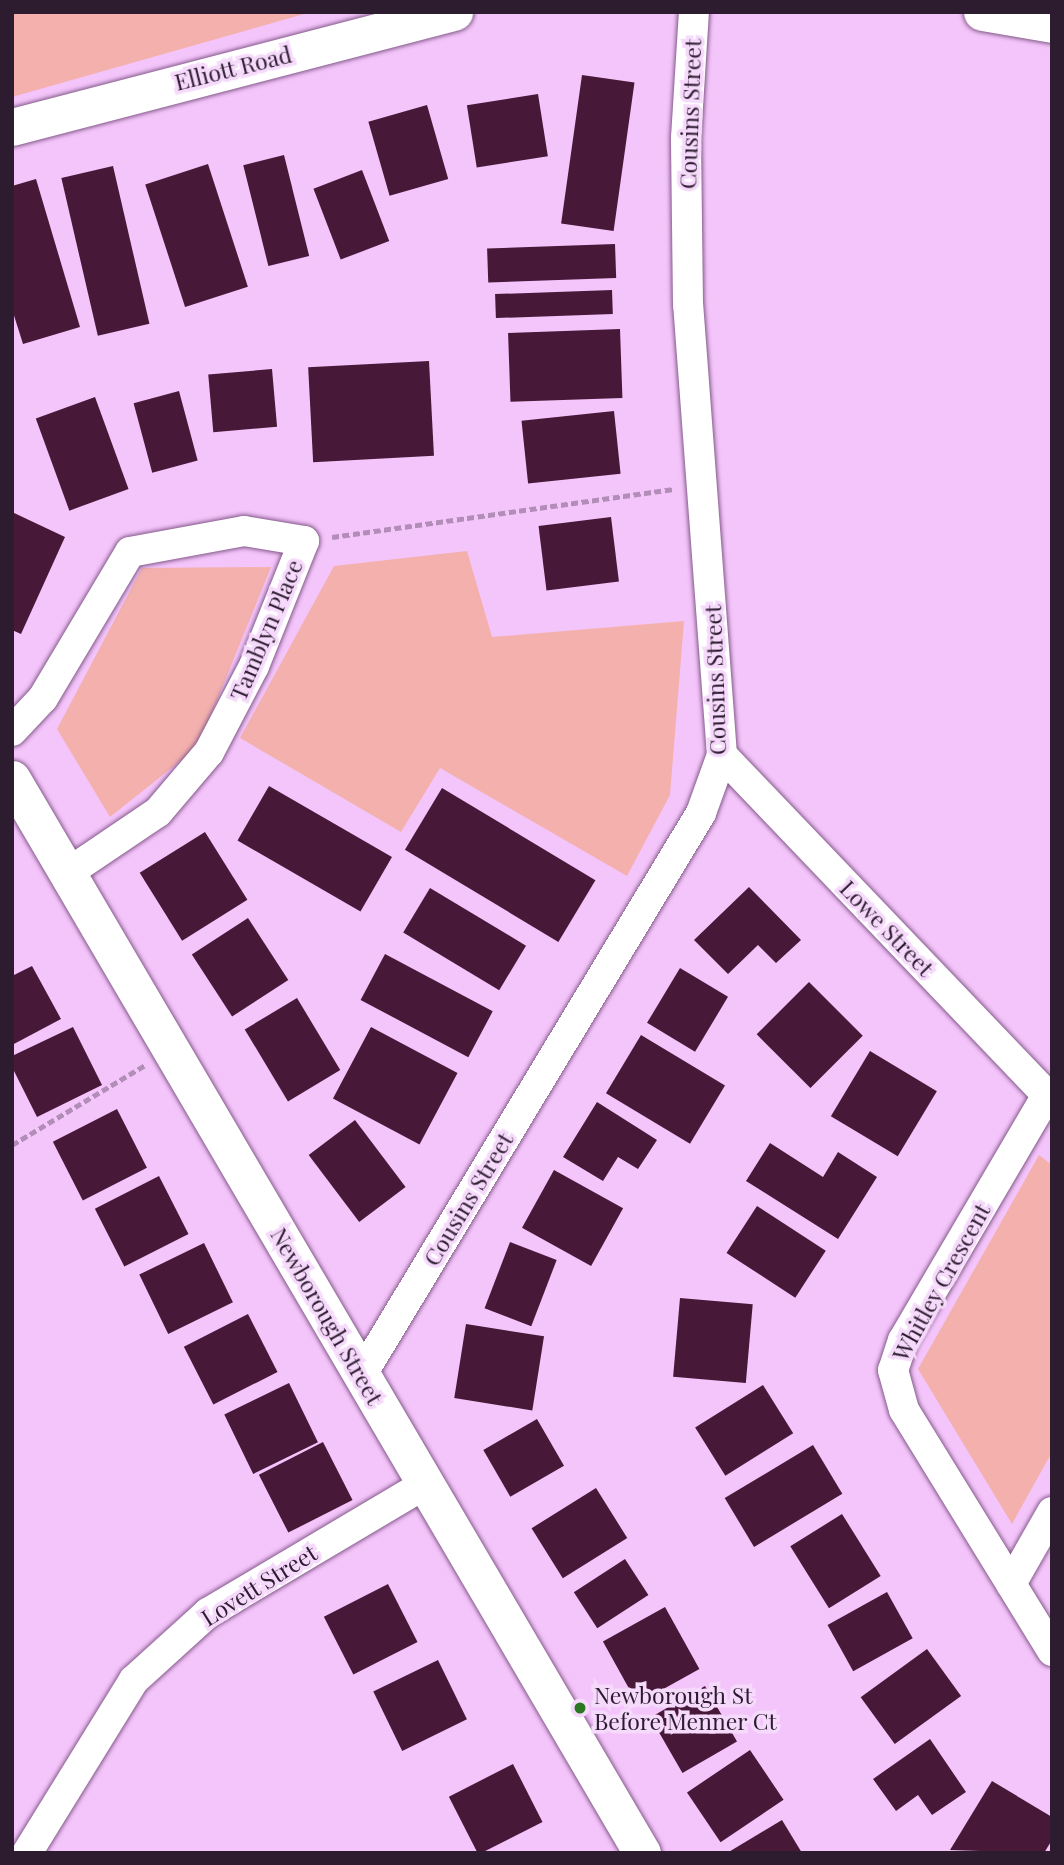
<!DOCTYPE html>
<style>
body{margin:0}
#map{position:relative;width:1064px;height:1865px;overflow:hidden;background:#f4c5fb;font-family:"Playfair Display",serif}
div>[style]{position:absolute}
.green>*{inset:0;background:#f3b0ad}
.building>*{inset:0;background:#481839;transform-origin:0 0}
.path>*{height:4.5px;margin-top:-2.25px;transform-origin:0;background:repeating-linear-gradient(90deg,#b28db8 0 7px,transparent 0 10.5px)}
.roads{filter:drop-shadow(0 0 2px #845a8a) drop-shadow(0 0 2px #845a8a)}
.minor>*{height:30px;margin:-15px;padding:0 15px;transform-origin:15px;border-radius:15px;background:#fff}
.tertiary>*{height:37px;margin:-18.5px;padding:0 18.5px;transform-origin:18.5px;border-radius:18.5px;background:#fff}
.dots>*{width:19px;height:19px;translate:-50% -50%;box-sizing:border-box;border:4px solid #f6dafb;border-radius:50%}
span{translate:-50% -50%;white-space:nowrap;text-align:center;line-height:1.15;-webkit-text-stroke:7px #f6dafb;paint-order:stroke}
.street-label{font-size:23px;color:#2d1c30}
.poi-label{font-size:23px;color:#2d1c30}
.left{translate:0 -50%;text-align:left}
.frame{position:absolute;inset:0;border:14px solid #2d1c30;pointer-events:none}
</style>
<div id="map">
<div class="green">
<div style="clip-path:polygon(12px 12px,311px 12px,12px 97px)"></div>
<div style="clip-path:polygon(467px 551px,492px 637px,684px 621px,670px 795px,627px 876px,440px 768px,401px 832px,240px 738px,334px 566px)"></div>
<div style="clip-path:polygon(271px 567px,198px 747px,110px 817px,57px 729px,142px 568px)"></div>
<div style="clip-path:polygon(1039px 1155px,1052px 1165px,1052px 1452px,1012px 1524px,918px 1369px)"></div>
</div>
<div class="building">
<div style="left:582px;top:75px;width:53px;height:150px;rotate:8deg"></div>
<div style="left:538px;top:94px;width:63px;height:72px;rotate:81deg"></div>
<div style="left:427px;top:105px;width:77px;height:61px;rotate:74deg"></div>
<div style="left:284px;top:155px;width:104px;height:42px;rotate:76deg"></div>
<div style="left:208px;top:164px;width:129px;height:66px;rotate:72deg"></div>
<div style="left:113px;top:166px;width:162px;height:53px;rotate:77deg"></div>
<div style="left:362px;top:170px;width:76px;height:52px;rotate:69deg"></div>
<div style="clip-path:polygon(36px 179px,80px 327px,23px 344px,12px 309px,12px 186px)"></div>
<div style="left:615px;top:244px;width:34px;height:128px;rotate:88deg"></div>
<div style="left:612px;top:290px;width:24px;height:117px;rotate:88deg"></div>
<div style="left:620px;top:329px;width:69px;height:112px;rotate:88deg"></div>
<div style="left:429px;top:361px;width:95px;height:121px;rotate:87deg"></div>
<div style="left:272px;top:369px;width:58px;height:64px;rotate:85deg"></div>
<div style="left:179px;top:391px;width:72px;height:47px;rotate:75deg"></div>
<div style="left:95px;top:397px;width:98px;height:63px;rotate:70deg"></div>
<div style="left:614px;top:411px;width:63px;height:93px;rotate:84deg"></div>
<div style="clip-path:polygon(12px 512px,65px 537px,21px 634px,12px 630px)"></div>
<div style="left:611px;top:517px;width:65px;height:73px;rotate:83deg"></div>
<div style="left:269px;top:786px;width:142px;height:63px;rotate:30deg"></div>
<div style="left:442px;top:788px;width:179px;height:72px;rotate:31deg"></div>
<div style="left:205px;top:832px;width:80px;height:77px;rotate:58deg"></div>
<div style="clip-path:polygon(749px 887px,801px 940px,776px 963px,758px 945px,728px 974px,694px 940px)"></div>
<div style="left:430px;top:888px;width:112px;height:52px;rotate:31deg"></div>
<div style="left:248px;top:918px;width:74px;height:67px;rotate:57deg"></div>
<div style="left:385px;top:954px;width:122px;height:52px;rotate:28deg"></div>
<div style="clip-path:polygon(32px 966px,61px 1019px,12px 1045px,12px 976px)"></div>
<div style="left:680px;top:968px;width:56px;height:64px;rotate:31deg"></div>
<div style="left:809px;top:982px;width:76px;height:74px;rotate:45deg"></div>
<div style="left:297px;top:998px;width:84px;height:61px;rotate:59deg"></div>
<div style="clip-path:polygon(73px 1027px,102px 1085px,37px 1117px,12px 1067px,12px 1056px)"></div>
<div style="left:371px;top:1027px;width:98px;height:81px;rotate:28deg"></div>
<div style="left:641px;top:1035px;width:98px;height:68px;rotate:31deg"></div>
<div style="left:870px;top:1051px;width:78px;height:76px;rotate:31deg"></div>
<div style="clip-path:polygon(597px 1102px,657px 1140px,638px 1169px,618px 1157px,603px 1181px,563px 1157px)"></div>
<div style="left:117px;top:1109px;width:66px;height:72px;rotate:63deg"></div>
<div style="left:355px;top:1120px;width:84px;height:58px;rotate:53deg"></div>
<div style="clip-path:polygon(770px 1143px,823px 1177px,838px 1152px,877px 1177px,838px 1239px,746px 1181px)"></div>
<div style="left:554px;top:1170px;width:79px;height:66px;rotate:29deg"></div>
<div style="left:159px;top:1176px;width:65px;height:72px;rotate:63deg"></div>
<div style="left:757px;top:1206px;width:82px;height:56px;rotate:33deg"></div>
<div style="left:510px;top:1242px;width:50px;height:71px;rotate:21deg"></div>
<div style="left:204px;top:1243px;width:66px;height:72px;rotate:64deg"></div>
<div style="left:680px;top:1298px;width:73px;height:79px;rotate:5deg"></div>
<div style="left:248px;top:1314px;width:65px;height:72px;rotate:63deg"></div>
<div style="left:466px;top:1324px;width:79px;height:75px;rotate:9deg"></div>
<div style="left:289px;top:1383px;width:66px;height:72px;rotate:64deg"></div>
<div style="left:763px;top:1385px;width:57px;height:80px;rotate:58deg"></div>
<div style="left:537px;top:1419px;width:54px;height:62px;rotate:60deg"></div>
<div style="left:323px;top:1442px;width:65px;height:72px;rotate:63deg"></div>
<div style="left:813px;top:1445px;width:57px;height:103px;rotate:59deg"></div>
<div style="left:596px;top:1488px;width:59px;height:76px;rotate:58deg"></div>
<div style="left:842px;top:1514px;width:73px;height:61px;rotate:58deg"></div>
<div style="left:625px;top:1559px;width:43px;height:61px;rotate:57deg"></div>
<div style="left:388px;top:1584px;width:65px;height:72px;rotate:63deg"></div>
<div style="left:887px;top:1592px;width:53px;height:68px;rotate:61deg"></div>
<div style="left:665px;top:1607px;width:71px;height:71px;rotate:61deg"></div>
<div style="left:927px;top:1649px;width:58px;height:82px;rotate:54deg"></div>
<div style="left:438px;top:1660px;width:66px;height:72px;rotate:64deg"></div>
<div style="left:705px;top:1686px;width:64px;height:63px;rotate:60deg"></div>
<div style="clip-path:polygon(930px 1739px,966px 1792px,932px 1815px,918px 1795px,896px 1811px,873px 1779px)"></div>
<div style="left:750px;top:1750px;width:60px;height:76px;rotate:56deg"></div>
<div style="left:513px;top:1764px;width:65px;height:72px;rotate:63deg"></div>
<div style="clip-path:polygon(992px 1781px,1052px 1817px,1052px 1840px,1044px 1853px,950px 1850px)"></div>
<div style="clip-path:polygon(782px 1820px,802px 1853px,727px 1853px)"></div>
</div>
<div class="path">
<div style="left:332px;top:537px;width:345px;rotate:-8deg"></div>
<div style="left:12px;top:1145px;width:155px;rotate:-31deg"></div>
</div>
<div class="roads">
<div class="minor">
<div style="left:12px;top:731px;width:45px;rotate:-46.8deg"></div>
<div style="left:43px;top:698px;width:170px;rotate:-59.2deg"></div>
<div style="left:130px;top:552px;width:116px;rotate:-10.4deg"></div>
<div style="left:244px;top:531px;width:61px;rotate:9.5deg"></div>
<div style="left:304px;top:541px;width:135px;rotate:111.8deg"></div>
<div style="left:254px;top:666px;width:97px;rotate:117.6deg"></div>
<div style="left:209px;top:752px;width:79px;rotate:130.4deg"></div>
<div style="left:158px;top:812px;width:107px;rotate:146deg"></div>
<div style="left:722px;top:755px;width:477px;rotate:46.3deg"></div>
<div style="left:1047px;top:1095px;width:284px;rotate:120.4deg"></div>
<div style="left:903px;top:1340px;width:32px;rotate:108deg"></div>
<div style="left:893px;top:1370px;width:41px;rotate:74.6deg"></div>
<div style="left:904px;top:1410px;width:283px;rotate:58.4deg"></div>
<div style="left:361px;top:1376px;width:658px;rotate:-58.87deg"></div>
<div style="left:701px;top:813px;width:62px;rotate:-70.1deg"></div>
<div style="left:722px;top:755px;width:451px;rotate:-94.3deg"></div>
<div style="left:688px;top:305px;width:167px;rotate:-90.7deg"></div>
<div style="left:686px;top:138px;width:126px;rotate:-86.4deg"></div>
<div style="left:1011px;top:1584px;width:83px;rotate:-60.3deg"></div>
<div style="left:27px;top:1853px;width:203px;rotate:-58.3deg"></div>
<div style="left:134px;top:1680px;width:100px;rotate:-42.2deg"></div>
<div style="left:208px;top:1613px;width:251px;rotate:-30.7deg"></div>
</div>
<div class="tertiary">
<div style="left:982px;top:12px;width:71px;rotate:9.7deg"></div>
<div style="left:12px;top:127px;width:457px;rotate:-14.6deg"></div>
<div style="left:12px;top:779px;width:1245px;rotate:59.6deg"></div>
</div>
</div>
<div class="dots">
<div style="left:580px;top:1708px;background:#2a7922"></div>
</div>
<div class="street-label">
<span style="left:233px;top:68px;rotate:-14deg">Elliott Road</span>
<span style="left:690px;top:114px;rotate:-88deg">Cousins Street</span>
<span style="left:266px;top:630px;rotate:-67deg">Tamblyn Place</span>
<span style="left:715px;top:680px;rotate:-92deg">Cousins Street</span>
<span style="left:887px;top:928px;rotate:46deg">Lowe Street</span>
<span style="left:468px;top:1199px;rotate:-59deg">Cousins Street</span>
<span style="left:941px;top:1282px;rotate:-61deg">Whitley Crescent</span>
<span style="left:327px;top:1316px;rotate:60deg">Newborough Street</span>
<span style="left:259px;top:1585px;rotate:-32deg">Lovett Street</span>
</div>
<div class="poi-label">
<span class="left" style="left:594px;top:1708px">Newborough St<br>Before Menner Ct</span>
</div>
<div class="frame"></div>
</div>
